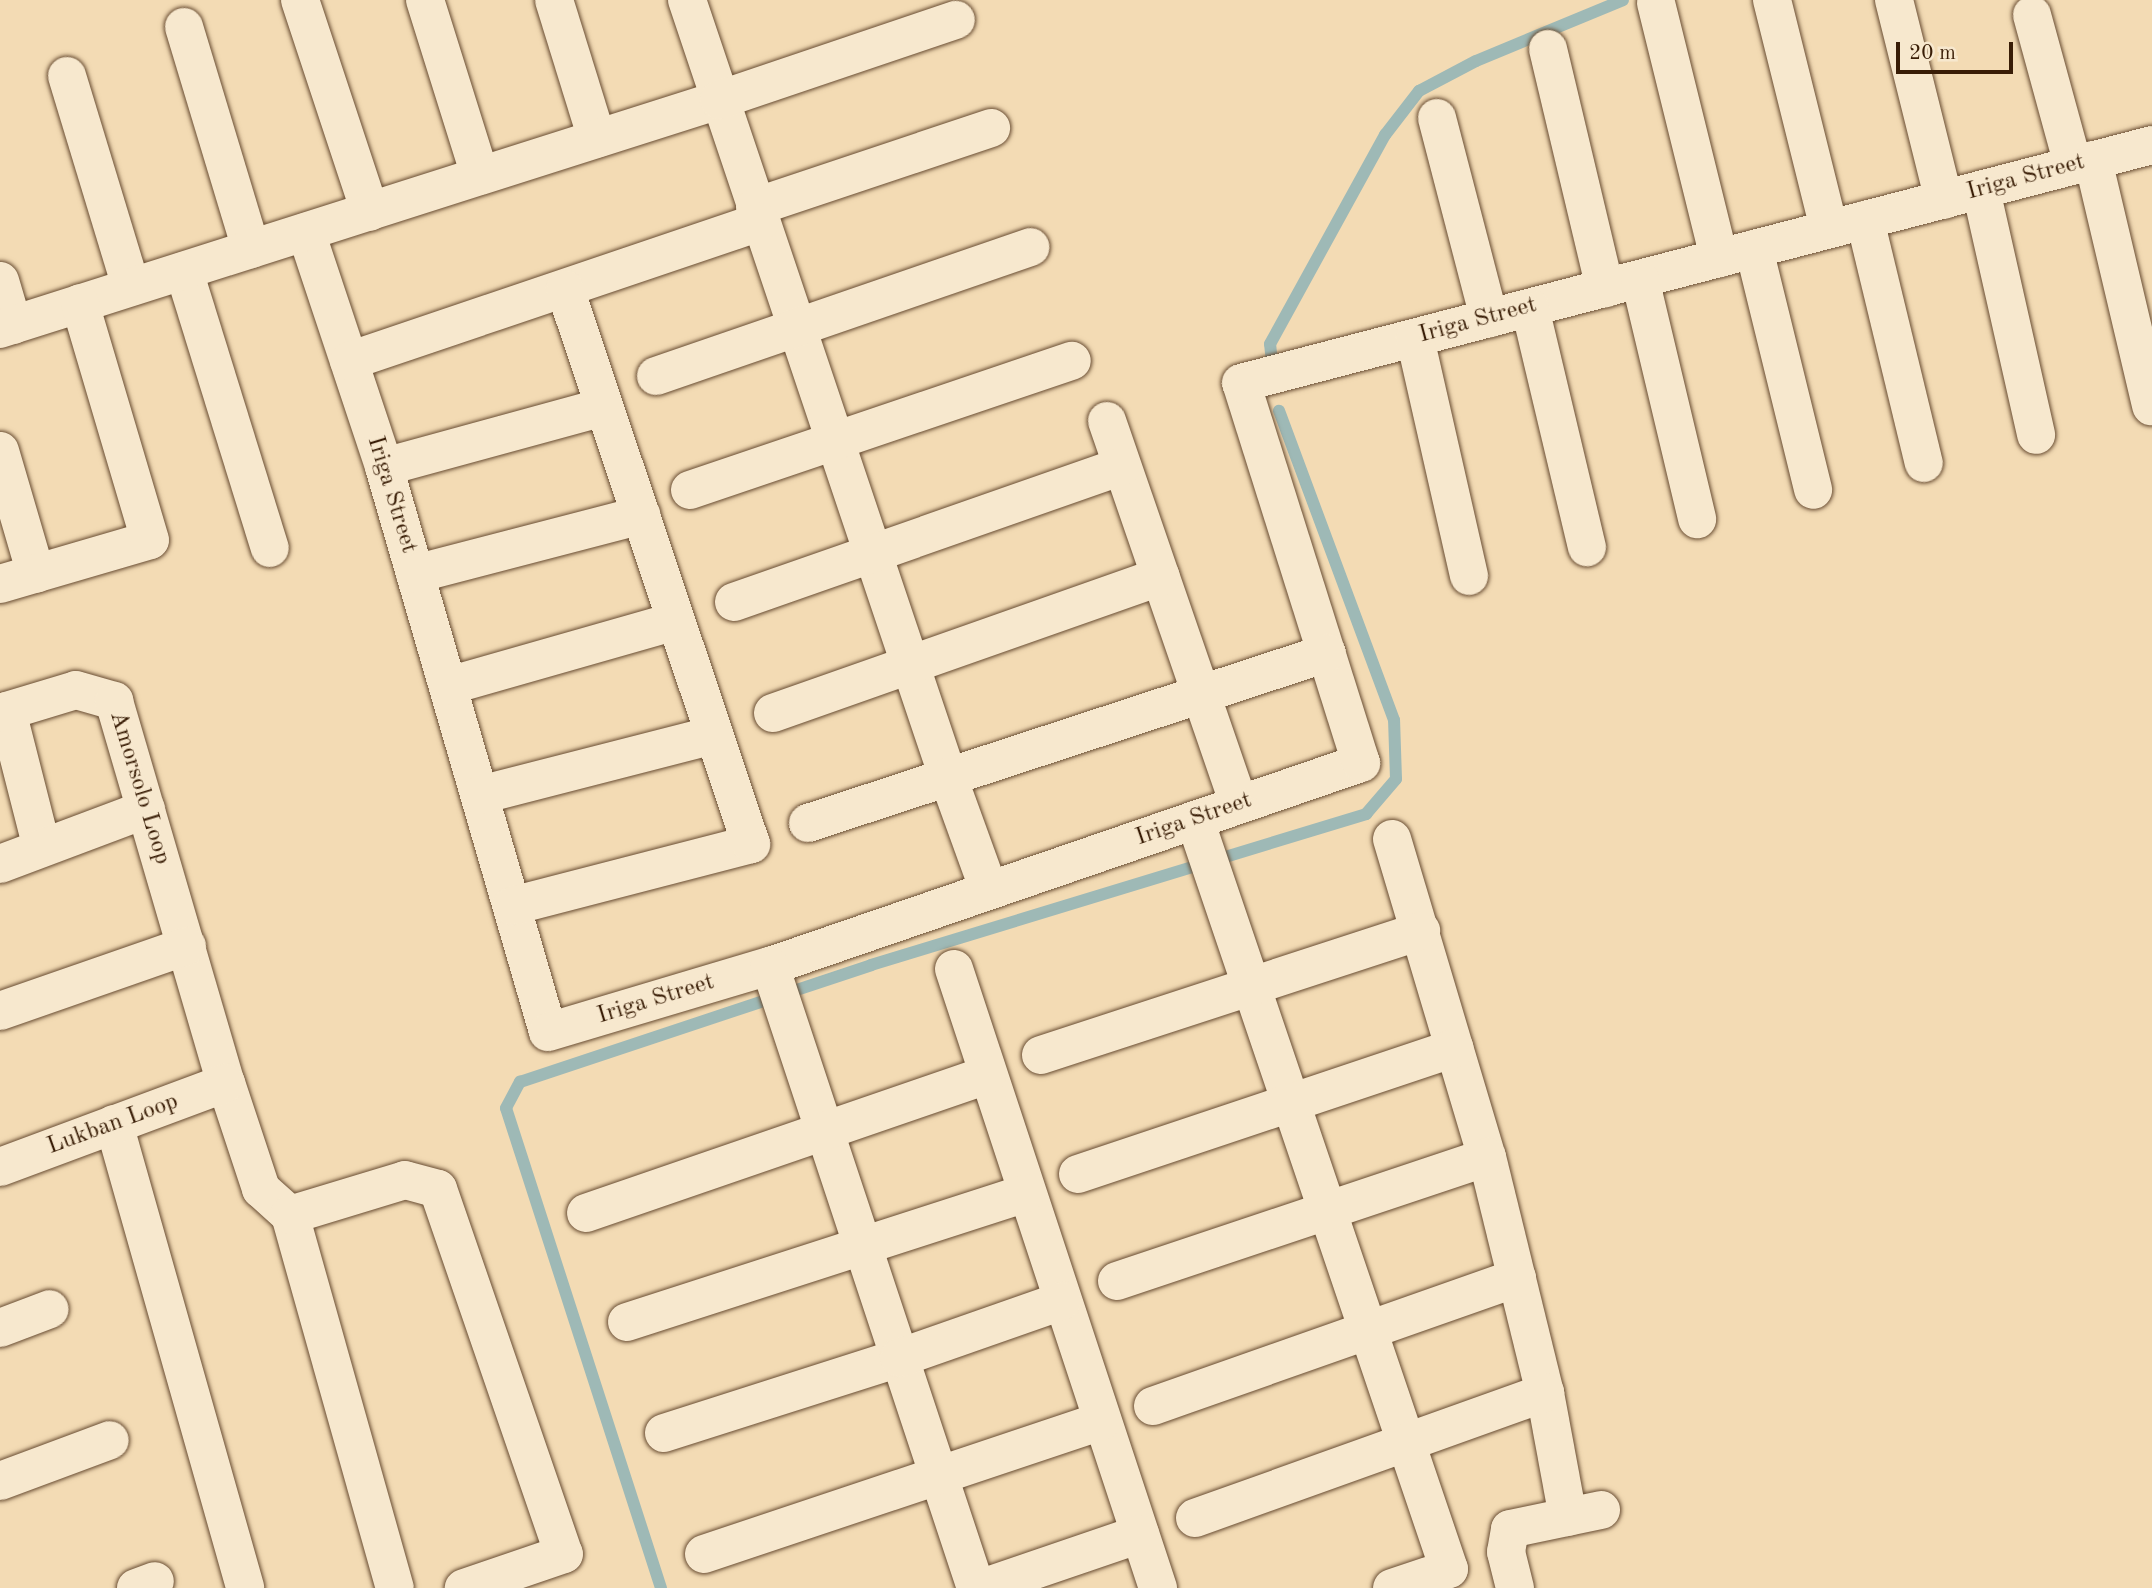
<!DOCTYPE html>
<style>
body{margin:0}
#map{position:relative;width:2152px;height:1588px;overflow:hidden;background:#f3dbb4;font-family:"Old Standard TT",serif}
div>[style]{position:absolute}
.stream>*{height:12px;margin:-6px;padding:0 6px;transform-origin:6px;border-radius:6px;background:#9eb9b6}
.roads{filter:drop-shadow(0 0 2px #684c32) drop-shadow(0 0 2px #684c32)}
.minor>*{height:38px;margin:-19px;padding:0 19px;transform-origin:19px;border-radius:19px;background:#f7e8ce}
span{translate:-50% -50%;white-space:nowrap;text-align:center;line-height:1.15;-webkit-text-stroke:6px #f7e8ce;paint-order:stroke}
.street-label{font-size:24px;color:#391d06}
.scale{position:absolute;left:1896px;top:42px;width:117px;height:32px;box-sizing:border-box;border:4px solid #391d06;border-top:0;padding-left:9px;font-size:21px;line-height:24px;white-space:nowrap;color:#391d06;-webkit-text-stroke:5px #f7e8ce;paint-order:stroke}
</style>
<div id="map">
<div class="stream">
<div style="left:1273px;top:372px;width:28px;rotate:-96deg"></div>
<div style="left:1270px;top:344px;width:239px;rotate:-61.2deg"></div>
<div style="left:1385px;top:135px;width:56px;rotate:-52.3deg"></div>
<div style="left:1419px;top:91px;width:64px;rotate:-27.8deg"></div>
<div style="left:1476px;top:61px;width:159px;rotate:-22.5deg"></div>
<div style="left:661px;top:1588px;width:504px;rotate:-107.9deg"></div>
<div style="left:506px;top:1108px;width:30px;rotate:-62deg"></div>
<div style="left:520px;top:1082px;width:370px;rotate:-18.4deg"></div>
<div style="left:871px;top:965px;width:518px;rotate:-16.96deg"></div>
<div style="left:1366px;top:814px;width:46px;rotate:-49.4deg"></div>
<div style="left:1396px;top:779px;width:59px;rotate:-91.9deg"></div>
<div style="left:1394px;top:720px;width:330px;rotate:-110.4deg"></div>
</div>
<div class="roads">
<div class="minor">
<div style="left:300px;top:0;width:223px;rotate:71.7deg"></div>
<div style="left:425px;top:0;width:184px;rotate:72.6deg"></div>
<div style="left:554px;top:0;width:145px;rotate:72.8deg"></div>
<div style="left:687px;top:0;width:820px;rotate:71.43deg"></div>
<div style="left:948px;top:777px;width:120px;rotate:70.1deg"></div>
<div style="left:1772px;top:0;width:236px;rotate:76deg"></div>
<div style="left:1894px;top:0;width:206px;rotate:76deg"></div>
<div style="left:1656px;top:3px;width:263px;rotate:76.1deg"></div>
<div style="left:2032px;top:15px;width:156px;rotate:74.7deg"></div>
<div style="left:184px;top:27px;width:232px;rotate:73.2deg"></div>
<div style="left:1548px;top:49px;width:246px;rotate:76.6deg"></div>
<div style="left:67px;top:76px;width:220px;rotate:73.1deg"></div>
<div style="left:1437px;top:118px;width:207px;rotate:75.4deg"></div>
<div style="left:2093px;top:160px;width:253px;rotate:76.7deg"></div>
<div style="left:1981px;top:190px;width:251px;rotate:77.3deg"></div>
<div style="left:755px;top:207px;width:249px;rotate:-18.5deg"></div>
<div style="left:1865px;top:220px;width:250px;rotate:76.4deg"></div>
<div style="left:306px;top:232px;width:248px;rotate:71.6deg"></div>
<div style="left:384px;top:467px;width:588px;rotate:73.81deg"></div>
<div style="left:548px;top:1032px;width:232px;rotate:-16.6deg"></div>
<div style="left:770px;top:966px;width:625px;rotate:-18.96deg"></div>
<div style="left:1361px;top:763px;width:398px;rotate:-107.5deg"></div>
<div style="left:1241px;top:383px;width:942px;rotate:-14.64deg"></div>
<div style="left:1754px;top:249px;width:248px;rotate:76.2deg"></div>
<div style="left:184px;top:271px;width:290px;rotate:72.8deg"></div>
<div style="left:1640px;top:279px;width:247px;rotate:76.6deg"></div>
<div style="left:0;top:281px;width:46px;rotate:73.5deg"></div>
<div style="left:1530px;top:308px;width:246px;rotate:76.6deg"></div>
<div style="left:0;top:329px;width:755px;rotate:-17.67deg"></div>
<div style="left:719px;top:100px;width:250px;rotate:-18.7deg"></div>
<div style="left:1415px;top:338px;width:244px;rotate:77.2deg"></div>
<div style="left:349px;top:361px;width:434px;rotate:-18.7deg"></div>
<div style="left:656px;top:376px;width:396px;rotate:-19deg"></div>
<div style="left:1107px;top:421px;width:405px;rotate:71deg"></div>
<div style="left:0;top:451px;width:128px;rotate:73.7deg"></div>
<div style="left:384px;top:467px;width:228px;rotate:-15.3deg"></div>
<div style="left:690px;top:490px;width:403px;rotate:-18.7deg"></div>
<div style="left:415px;top:574px;width:234px;rotate:-14.6deg"></div>
<div style="left:0;top:584px;width:156px;rotate:-16.3deg"></div>
<div style="left:150px;top:540px;width:247px;rotate:-106.5deg"></div>
<div style="left:734px;top:602px;width:411px;rotate:-19.3deg"></div>
<div style="left:448px;top:686px;width:237px;rotate:-15.9deg"></div>
<div style="left:7px;top:711px;width:141px;rotate:75.7deg"></div>
<div style="left:0;top:713px;width:79px;rotate:-16.8deg"></div>
<div style="left:76px;top:690px;width:40px;rotate:16deg"></div>
<div style="left:114px;top:701px;width:398px;rotate:73.7deg"></div>
<div style="left:226px;top:1083px;width:112px;rotate:71.7deg"></div>
<div style="left:261px;top:1189px;width:39px;rotate:42deg"></div>
<div style="left:290px;top:1215px;width:387px;rotate:74.3deg"></div>
<div style="left:773px;top:713px;width:411px;rotate:-19.4deg"></div>
<div style="left:480px;top:795px;width:242px;rotate:-14.4deg"></div>
<div style="left:1195px;top:820px;width:791px;rotate:71.27deg"></div>
<div style="left:1449px;top:1569px;width:60px;rotate:161.6deg"></div>
<div style="left:808px;top:823px;width:546px;rotate:-18.14deg"></div>
<div style="left:1392px;top:839px;width:332px;rotate:73.4deg"></div>
<div style="left:1487px;top:1157px;width:243px;rotate:76.2deg"></div>
<div style="left:1545px;top:1393px;width:126px;rotate:79.5deg"></div>
<div style="left:0;top:864px;width:156px;rotate:-20.6deg"></div>
<div style="left:512px;top:906px;width:247px;rotate:-14.5deg"></div>
<div style="left:751px;top:844px;width:585px;rotate:-108.53deg"></div>
<div style="left:770px;top:966px;width:655px;rotate:71.68deg"></div>
<div style="left:954px;top:969px;width:652px;rotate:71.76deg"></div>
<div style="left:0;top:1011px;width:198px;rotate:-19.2deg"></div>
<div style="left:1041px;top:1055px;width:400px;rotate:-18.1deg"></div>
<div style="left:114px;top:1124px;width:482px;rotate:74.2deg"></div>
<div style="left:0;top:1167px;width:241px;rotate:-20.4deg"></div>
<div style="left:1078px;top:1174px;width:397px;rotate:-18.5deg"></div>
<div style="left:586px;top:1213px;width:424px;rotate:-19deg"></div>
<div style="left:290px;top:1215px;width:120px;rotate:-16.9deg"></div>
<div style="left:405px;top:1180px;width:34px;rotate:15deg"></div>
<div style="left:438px;top:1189px;width:386px;rotate:71deg"></div>
<div style="left:564px;top:1554px;width:106px;rotate:161.2deg"></div>
<div style="left:1117px;top:1281px;width:390px;rotate:-18.5deg"></div>
<div style="left:627px;top:1322px;width:419px;rotate:-17.9deg"></div>
<div style="left:0;top:1328px;width:53px;rotate:-20.8deg"></div>
<div style="left:1153px;top:1406px;width:386px;rotate:-19.4deg"></div>
<div style="left:664px;top:1433px;width:247px;rotate:-17.7deg"></div>
<div style="left:899px;top:1358px;width:173px;rotate:-19.3deg"></div>
<div style="left:0;top:1481px;width:117px;rotate:-20.4deg"></div>
<div style="left:1195px;top:1518px;width:372px;rotate:-19.7deg"></div>
<div style="left:704px;top:1554px;width:420px;rotate:-18.5deg"></div>
<div style="left:136px;top:1588px;width:20px;rotate:-20deg"></div>
<div style="left:982px;top:1588px;width:167px;rotate:-18.9deg"></div>
<div style="left:1515px;top:1588px;width:37px;rotate:-104deg"></div>
<div style="left:1506px;top:1552px;width:23px;rotate:-80deg"></div>
<div style="left:1510px;top:1529px;width:93px;rotate:-11.8deg"></div>
</div>
</div>
<div class="street-label">
<span style="left:2026px;top:178px;rotate:-15deg">Iriga Street</span>
<span style="left:1478px;top:321px;rotate:-15deg">Iriga Street</span>
<span style="left:391px;top:495px;rotate:73deg">Iriga Street</span>
<span style="left:139px;top:788px;rotate:73deg">Amorsolo Loop</span>
<span style="left:1194px;top:820px;rotate:-19deg">Iriga Street</span>
<span style="left:656px;top:1000px;rotate:-17deg">Iriga Street</span>
<span style="left:113px;top:1125px;rotate:-20deg">Lukban Loop</span>
</div>
<div class="scale">20 m</div>
</div>
